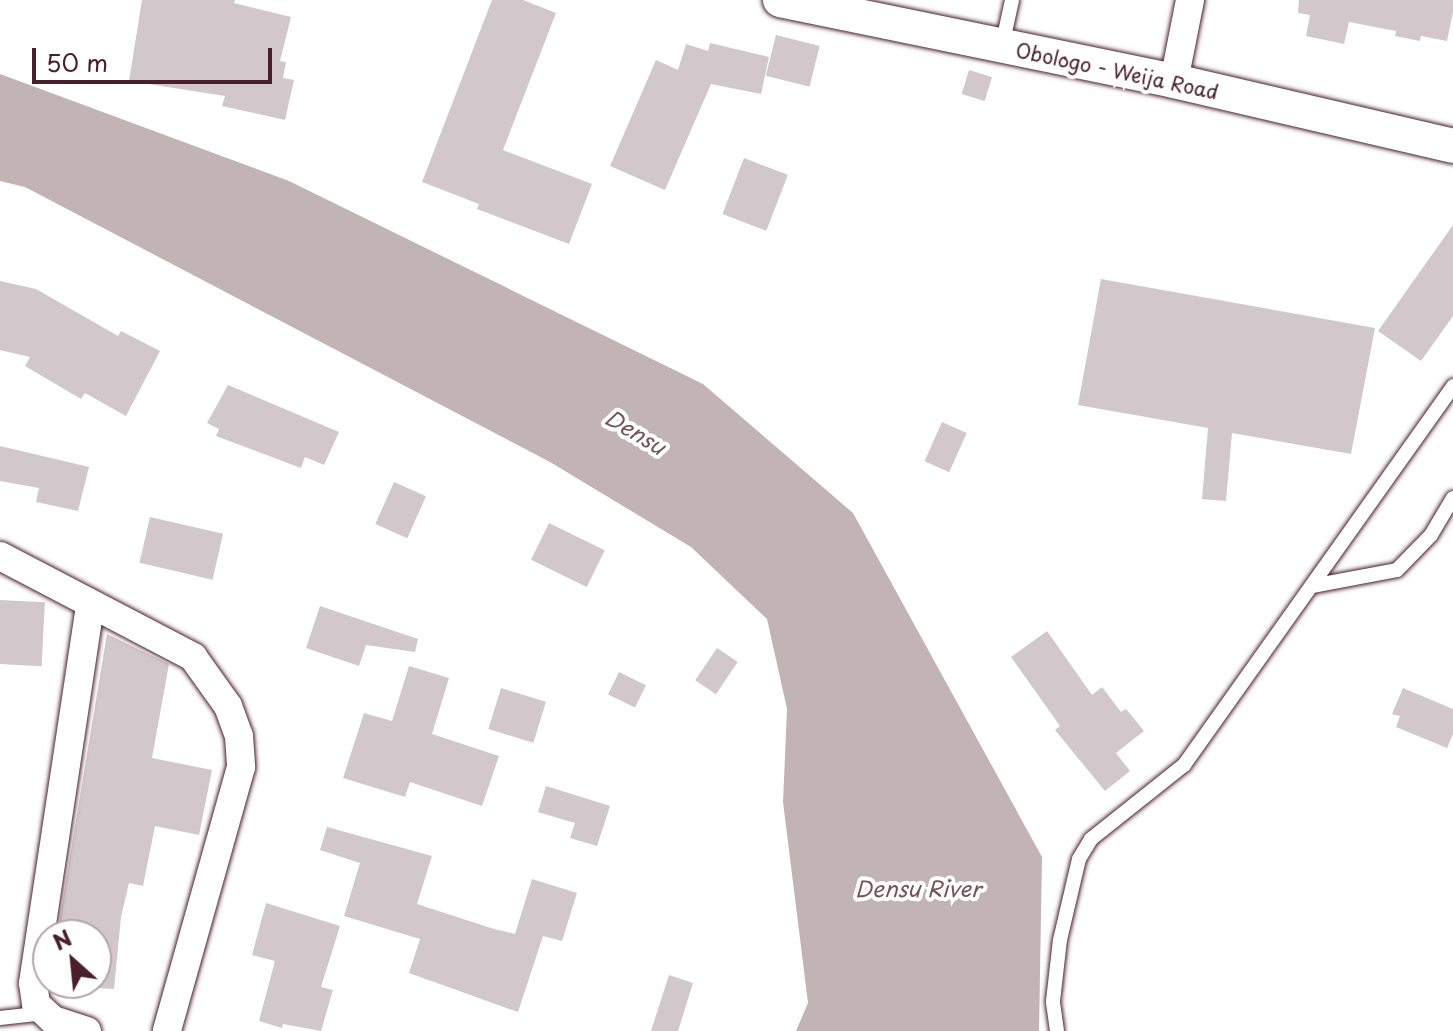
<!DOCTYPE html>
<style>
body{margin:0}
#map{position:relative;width:1453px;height:1031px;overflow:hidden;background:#fff;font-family:"Playpen Sans",sans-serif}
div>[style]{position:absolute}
.water>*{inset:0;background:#c1b3b6}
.building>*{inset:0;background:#d2c7cb;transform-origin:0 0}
.roads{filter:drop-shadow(0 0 2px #4a1f2b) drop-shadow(0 0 2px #4a1f2b)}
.service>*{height:14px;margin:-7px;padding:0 7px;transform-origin:7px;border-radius:7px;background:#fff}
.minor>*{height:28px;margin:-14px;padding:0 14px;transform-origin:14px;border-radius:14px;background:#fff}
.tertiary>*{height:34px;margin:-17px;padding:0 17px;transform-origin:17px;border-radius:17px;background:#fff}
span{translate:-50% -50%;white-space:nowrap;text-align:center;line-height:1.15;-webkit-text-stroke:8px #fff;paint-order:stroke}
.street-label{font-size:20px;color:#4a1f2b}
.water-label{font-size:22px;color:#74535c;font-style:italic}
.north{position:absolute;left:32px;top:919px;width:80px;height:80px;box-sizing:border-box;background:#fff;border:2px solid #b7a5aa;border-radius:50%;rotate:333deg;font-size:22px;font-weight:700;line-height:32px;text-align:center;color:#4a1f2b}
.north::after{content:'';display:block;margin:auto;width:28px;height:36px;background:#4a1f2b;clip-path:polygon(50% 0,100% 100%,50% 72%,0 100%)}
.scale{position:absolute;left:32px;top:48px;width:240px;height:36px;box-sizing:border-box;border:4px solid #4a1f2b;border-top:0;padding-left:10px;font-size:24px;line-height:28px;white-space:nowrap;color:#4a1f2b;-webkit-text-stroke:6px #fff;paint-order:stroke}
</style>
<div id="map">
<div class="water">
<div style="clip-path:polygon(0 74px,289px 181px,703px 384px,853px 513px,1042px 857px,1039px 1031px,796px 1031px,808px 1003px,783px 802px,787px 709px,767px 619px,691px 547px,550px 462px,25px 187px,0 181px)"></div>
</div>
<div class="building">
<div style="clip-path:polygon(142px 0,235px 0,234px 3px,291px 17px,280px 61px,286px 62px,283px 78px,294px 80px,285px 120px,222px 106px,225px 96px,129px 81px)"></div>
<div style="clip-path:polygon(492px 0,523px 0,556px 13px,503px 150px,592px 184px,569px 244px,477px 209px,479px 204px,422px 182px)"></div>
<div style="clip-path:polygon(1299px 0,1453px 0,1453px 12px,1447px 41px,1421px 36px,1420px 41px,1395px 36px,1396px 31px,1349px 22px,1344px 44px,1306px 36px,1310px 15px,1298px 13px)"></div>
<div style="left:776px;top:35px;width:45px;height:42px;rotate:14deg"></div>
<div style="clip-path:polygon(710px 43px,769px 57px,761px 94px,711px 84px,665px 190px,610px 166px,656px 60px,678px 70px,686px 44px,708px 51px)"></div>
<div style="left:969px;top:70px;width:24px;height:25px;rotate:17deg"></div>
<div style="left:744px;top:158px;width:47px;height:60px;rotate:21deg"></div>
<div style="clip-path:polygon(1453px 225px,1453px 316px,1421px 361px,1378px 331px)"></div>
<div style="clip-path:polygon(1101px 279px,1375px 328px,1351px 454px,1232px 433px,1226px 501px,1202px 499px,1208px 428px,1078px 405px)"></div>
<div style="clip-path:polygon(0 281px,36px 289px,118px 336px,121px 331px,160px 351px,126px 416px,85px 393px,81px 399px,25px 366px,30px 357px,0 350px)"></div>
<div style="clip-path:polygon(228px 385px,339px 432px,324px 465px,305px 457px,301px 468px,216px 436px,219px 429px,207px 423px)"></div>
<div style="left:942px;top:422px;width:27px;height:43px;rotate:24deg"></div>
<div style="clip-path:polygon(0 446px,89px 467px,78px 511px,36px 502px,39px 488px,0 481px)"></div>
<div style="left:394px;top:482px;width:35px;height:46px;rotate:24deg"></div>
<div style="left:150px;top:517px;width:75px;height:47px;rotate:13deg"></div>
<div style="left:549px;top:523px;width:62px;height:41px;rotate:26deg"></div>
<div style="left:0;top:600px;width:45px;height:64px;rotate:3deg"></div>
<div style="clip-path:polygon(320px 606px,418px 639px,415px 652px,366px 645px,359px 666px,306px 648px)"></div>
<div style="clip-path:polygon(1047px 631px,1092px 695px,1102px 687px,1121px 712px,1126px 709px,1144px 731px,1116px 753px,1130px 771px,1105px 791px,1055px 730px,1060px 726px,1011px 657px)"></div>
<div style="clip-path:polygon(107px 634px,169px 664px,152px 758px,212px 770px,199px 835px,155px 826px,143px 886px,129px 883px,121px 917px,114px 989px,96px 988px,96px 935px,57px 935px)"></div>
<div style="left:717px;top:648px;width:25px;height:39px;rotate:34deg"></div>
<div style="clip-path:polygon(409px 666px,449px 678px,432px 734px,499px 756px,482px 806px,410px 782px,405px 797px,343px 778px,364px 713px,392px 721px)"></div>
<div style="left:619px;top:672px;width:30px;height:25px;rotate:26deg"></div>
<div style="left:501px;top:688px;width:47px;height:43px;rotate:17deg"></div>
<div style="clip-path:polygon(1403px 688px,1453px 709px,1453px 734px,1447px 748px,1396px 727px,1400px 716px,1392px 714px)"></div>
<div style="clip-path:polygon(546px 786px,610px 806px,597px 846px,570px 838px,575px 823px,538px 812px)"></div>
<div style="clip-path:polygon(327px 827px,432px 856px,417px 904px,494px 929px,515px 934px,532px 879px,577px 893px,562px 941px,543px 936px,518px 1012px,409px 973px,420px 939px,344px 916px,360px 863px,320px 850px)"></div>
<div style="clip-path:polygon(266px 903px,340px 926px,321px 987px,333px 990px,321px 1031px,283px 1024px,282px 1028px,259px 1021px,275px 961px,252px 955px)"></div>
<div style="clip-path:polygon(669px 975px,693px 983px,678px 1031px,651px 1031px)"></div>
</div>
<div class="roads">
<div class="service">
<div style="left:1002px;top:46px;width:47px;rotate:-77.7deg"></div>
<div style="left:1312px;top:586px;width:86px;rotate:-10.7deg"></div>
<div style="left:1397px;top:570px;width:49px;rotate:-45.8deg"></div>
<div style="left:1431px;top:535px;width:43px;rotate:-59.3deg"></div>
<div style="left:0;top:1018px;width:45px;rotate:-6.3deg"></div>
<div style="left:1057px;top:1031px;width:30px;rotate:-98deg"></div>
<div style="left:1053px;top:1001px;width:61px;rotate:-83.5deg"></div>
<div style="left:1060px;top:940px;width:83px;rotate:-76.8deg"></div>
<div style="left:1079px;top:859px;width:23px;rotate:-59deg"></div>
<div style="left:1091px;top:839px;width:119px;rotate:-38.5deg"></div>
<div style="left:1184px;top:765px;width:465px;rotate:-54.6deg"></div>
</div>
<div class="minor">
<div style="left:1174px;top:81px;width:83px;rotate:-78.8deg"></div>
<div style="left:0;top:556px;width:218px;rotate:27.6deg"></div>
<div style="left:193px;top:657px;width:60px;rotate:54.5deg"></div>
<div style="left:228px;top:706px;width:32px;rotate:70deg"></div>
<div style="left:239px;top:736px;width:31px;rotate:86deg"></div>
<div style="left:241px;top:767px;width:274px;rotate:105.7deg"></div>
<div style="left:87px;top:1031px;width:36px;rotate:-162deg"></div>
<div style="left:53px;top:1020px;width:23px;rotate:-137deg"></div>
<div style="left:36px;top:1004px;width:21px;rotate:-98deg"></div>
<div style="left:33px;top:983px;width:383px;rotate:-81.4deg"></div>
</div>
<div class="tertiary">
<div style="left:780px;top:0;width:402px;rotate:11.6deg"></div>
<div style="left:1174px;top:81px;width:286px;rotate:13.1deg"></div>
</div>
</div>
<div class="street-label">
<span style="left:1117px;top:71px;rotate:12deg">Obologo - Weija Road</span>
</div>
<div class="water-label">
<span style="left:636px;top:431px;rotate:31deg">Densu</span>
<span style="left:918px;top:888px">Densu River</span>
</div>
<div class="north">N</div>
<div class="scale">50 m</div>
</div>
